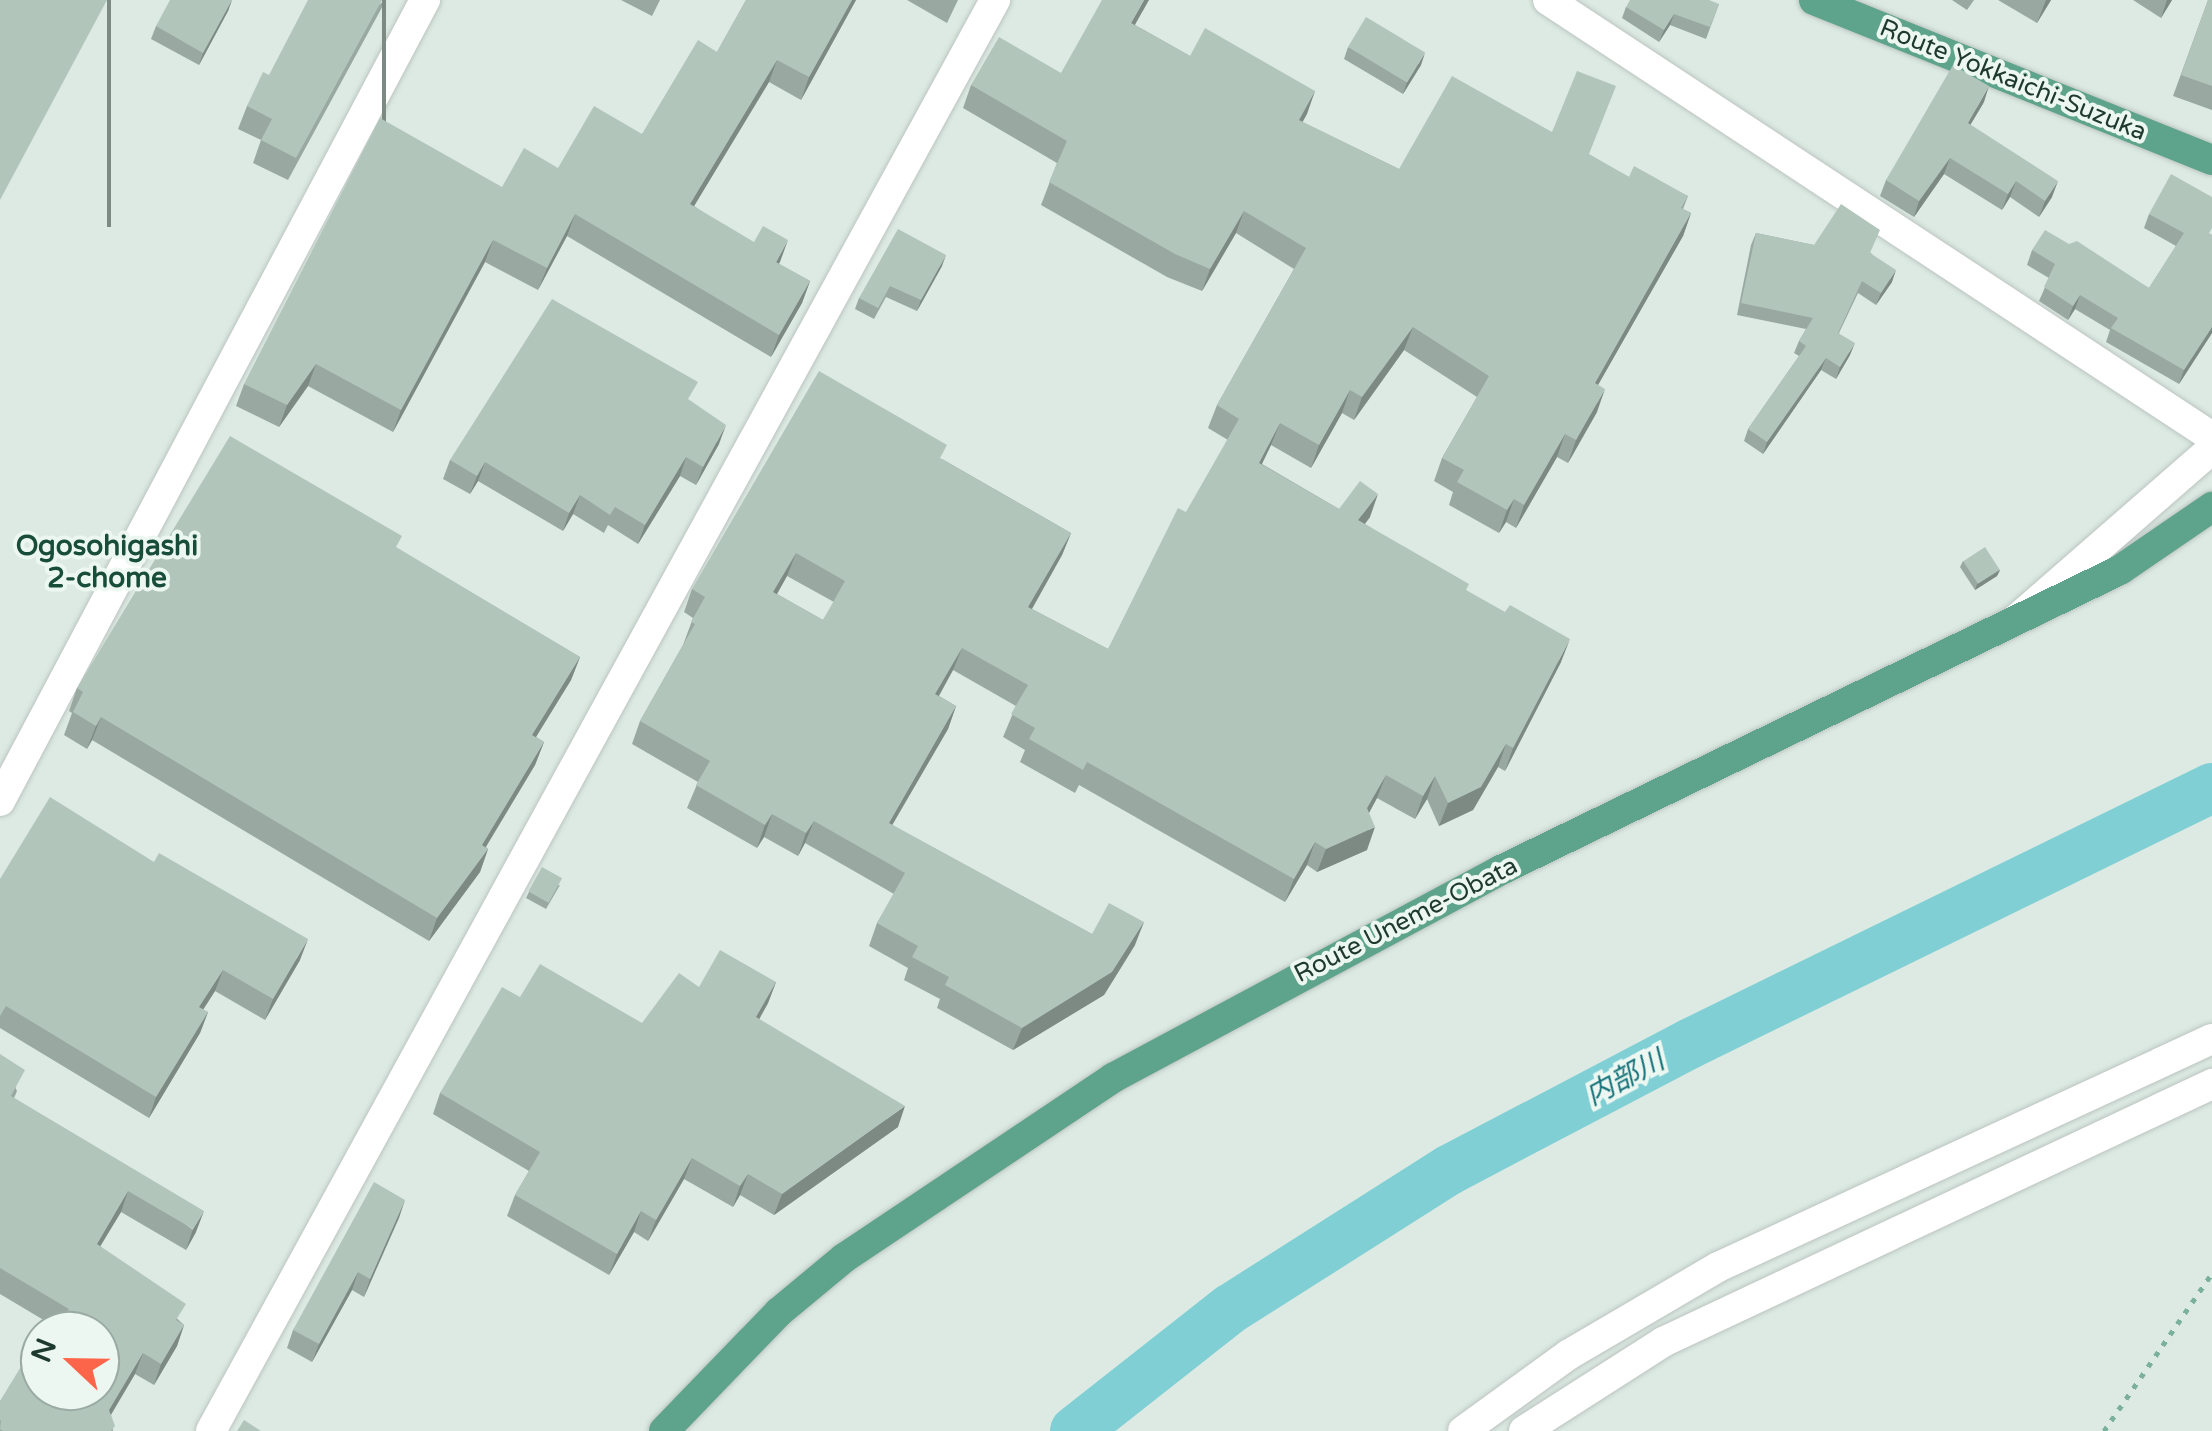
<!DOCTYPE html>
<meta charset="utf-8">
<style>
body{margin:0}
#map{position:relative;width:2212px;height:1431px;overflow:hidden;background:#dceae3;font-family:"Varela Round","Noto Sans JP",sans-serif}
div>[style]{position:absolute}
.river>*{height:50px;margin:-25px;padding:0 25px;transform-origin:25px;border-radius:25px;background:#7fcfd4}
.path>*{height:5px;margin-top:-2.5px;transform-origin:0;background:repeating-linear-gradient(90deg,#7bb09a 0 5px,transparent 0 13px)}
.roads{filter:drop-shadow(0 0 2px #bcc4c1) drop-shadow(0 0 2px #bcc4c1)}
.minor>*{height:30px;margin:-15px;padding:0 15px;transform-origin:15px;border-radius:15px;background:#fff}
.major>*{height:30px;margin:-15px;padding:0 15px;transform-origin:15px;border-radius:15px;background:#5ea38b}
.wall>*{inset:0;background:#99a9a1}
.shaded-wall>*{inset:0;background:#7d8a83;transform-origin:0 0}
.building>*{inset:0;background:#b2c5bb;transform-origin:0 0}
span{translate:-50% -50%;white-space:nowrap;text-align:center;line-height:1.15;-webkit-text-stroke:8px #edf7f1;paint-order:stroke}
.street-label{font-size:25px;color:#1e3a30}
.neighbourhood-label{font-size:28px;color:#194d3b;font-weight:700}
.water-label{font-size:28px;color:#157179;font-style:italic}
.north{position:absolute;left:20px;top:1311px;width:100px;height:100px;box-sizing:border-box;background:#edf7f1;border:2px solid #9aaba4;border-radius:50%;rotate:292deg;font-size:28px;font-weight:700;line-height:40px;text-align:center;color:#1e3a30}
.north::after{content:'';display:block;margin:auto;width:35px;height:45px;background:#fc6549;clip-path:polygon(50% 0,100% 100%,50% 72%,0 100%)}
</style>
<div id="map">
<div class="river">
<div style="left:1075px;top:1431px;width:197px;rotate:-38.2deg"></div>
<div style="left:1230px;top:1309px;width:259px;rotate:-32.4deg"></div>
<div style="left:1449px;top:1170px;width:273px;rotate:-27.7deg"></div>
<div style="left:1691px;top:1043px;width:580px;rotate:-26.08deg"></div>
</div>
<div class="path">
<div style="left:2104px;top:1431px;width:191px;rotate:-55.6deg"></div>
</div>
<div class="roads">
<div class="minor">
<div style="left:1548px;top:0;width:795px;rotate:33.35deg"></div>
<div style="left:2018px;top:618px;width:257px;rotate:-41.1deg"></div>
<div style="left:0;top:801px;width:907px;rotate:-62.05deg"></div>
<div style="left:211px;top:1431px;width:1632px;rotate:-61.28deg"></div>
<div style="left:1463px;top:1431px;width:130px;rotate:-35.9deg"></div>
<div style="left:1568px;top:1355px;width:174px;rotate:-30.4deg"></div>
<div style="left:1718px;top:1267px;width:544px;rotate:-24.78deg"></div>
<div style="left:1524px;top:1431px;width:165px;rotate:-32.6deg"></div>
<div style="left:1663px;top:1342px;width:607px;rotate:-25.17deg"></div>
</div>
<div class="major">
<div style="left:1814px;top:0;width:429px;rotate:21.9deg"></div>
<div style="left:664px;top:1431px;width:165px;rotate:-46deg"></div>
<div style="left:779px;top:1312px;width:85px;rotate:-39.7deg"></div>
<div style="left:844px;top:1258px;width:324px;rotate:-33.8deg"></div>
<div style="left:1113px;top:1078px;width:440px;rotate:-28.2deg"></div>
<div style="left:1501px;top:870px;width:688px;rotate:-25.86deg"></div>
<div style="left:2120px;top:570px;width:112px;rotate:-34.4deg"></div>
</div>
</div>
<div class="wall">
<div style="clip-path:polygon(232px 0,228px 11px,199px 65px,151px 39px,156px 26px)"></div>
<div style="clip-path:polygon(386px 0,288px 180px,253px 163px,261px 140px,238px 129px,247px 106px,269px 75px)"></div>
<div style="clip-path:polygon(621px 0,660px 0,652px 16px)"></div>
<div style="clip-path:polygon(746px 0,856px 0,801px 100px,769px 82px,694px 206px,779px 264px,810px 281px,802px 303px,771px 357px,567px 236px,538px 290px,485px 262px,393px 432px,308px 386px,279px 427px,236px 406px,244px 384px,502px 187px,558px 168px,642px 134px,717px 52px)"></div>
<div style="clip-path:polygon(907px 0,958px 0,947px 23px)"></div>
<div style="clip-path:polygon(1952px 0,1974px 0,1967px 10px)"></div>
<div style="clip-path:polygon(1998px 0,2051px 0,2037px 23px)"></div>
<div style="clip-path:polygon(2133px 0,2172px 0,2161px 18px)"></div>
<div style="clip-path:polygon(2208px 0,2212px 0,2212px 110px,2173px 96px)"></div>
<div style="clip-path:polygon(1719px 4px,1706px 39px,1670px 25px,1659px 42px,1622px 18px,1626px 7px)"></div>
<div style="clip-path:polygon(evenodd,1135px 25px,1190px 56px,1315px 91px,1302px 122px,1399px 169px,1589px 155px,1629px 177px,1688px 196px,1683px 209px,1691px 213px,1683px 236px,1598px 385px,1597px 412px,1568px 463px,1557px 457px,1516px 528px,1506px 522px,1499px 533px,1449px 505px,1453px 492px,1434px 481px,1442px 458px,1477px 397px,1404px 350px,1354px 420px,1342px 413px,1311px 468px,1271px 445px,1262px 464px,1339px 509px,1370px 517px,1365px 524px,1467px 591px,1561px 662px,1505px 771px,1498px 767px,1473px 810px,1439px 826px,1427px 799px,1415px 819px,1377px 798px,1369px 813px,1367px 850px,1317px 872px,1307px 865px,1285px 902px,1079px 785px,1075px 793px,1020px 762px,1025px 750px,1003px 737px,1016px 706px,953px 670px,939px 696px,956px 706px,948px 729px,892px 825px,1092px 934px,1135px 945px,1104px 995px,1013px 1050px,937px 1008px,940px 999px,904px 980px,908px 968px,869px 946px,877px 923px,894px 894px,805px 843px,798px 856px,764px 837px,757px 848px,687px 808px,698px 782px,632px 744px,640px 721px,683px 645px,693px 618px,684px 612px,692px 589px,942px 459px,1071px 533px,1062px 555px,1032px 609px,1108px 649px,1228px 440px,1208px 428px,1217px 405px,1294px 269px,1236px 233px,1202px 291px,1167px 277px,1041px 205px,1057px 163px,963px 108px,971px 85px,1061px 73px,1135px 25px,787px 576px,834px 602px,823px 620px,777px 594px,787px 576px)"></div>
<div style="clip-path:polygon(1348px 47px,1421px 65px,1403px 94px,1344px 59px)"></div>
<div style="clip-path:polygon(1984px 102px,1970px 125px,2052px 197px,2039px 217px,2010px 197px,2002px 210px,1944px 174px,1914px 217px,1880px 196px,1886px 180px)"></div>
<div style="clip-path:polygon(2149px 214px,2212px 235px,2212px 333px,2179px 384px,2106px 342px,2110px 330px,2075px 309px,2068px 320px,2039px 301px,2049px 278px,2027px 265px,2032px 250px,2069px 244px,2149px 288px,2176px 246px,2144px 228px)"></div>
<div style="clip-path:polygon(1756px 233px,1814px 245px,1871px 253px,1892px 282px,1876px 305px,1858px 293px,1839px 333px,1850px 355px,1836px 379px,1821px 370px,1763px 454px,1744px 441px,1748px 429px,1799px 356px,1794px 353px,1799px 341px,1806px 329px,1737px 315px,1751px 245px)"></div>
<div style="clip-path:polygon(942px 266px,917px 311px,886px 297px,874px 319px,855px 309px,859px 298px)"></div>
<div style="clip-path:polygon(691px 401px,719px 444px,696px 485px,680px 476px,638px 544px,608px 525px,604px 533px,573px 514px,563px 531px,478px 481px,470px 494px,443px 479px,450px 460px)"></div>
<div style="clip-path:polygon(398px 549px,580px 657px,571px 680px,536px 737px,544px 742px,535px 765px,486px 847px,488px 849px,480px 872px,429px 941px,92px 740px,87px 749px,64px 735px,72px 713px,69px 711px,77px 688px)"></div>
<div style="clip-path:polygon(1963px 561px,2000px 570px,1997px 576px,1975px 590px,1960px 567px)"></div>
<div style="clip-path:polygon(0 879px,300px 960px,265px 1020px,215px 991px,203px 1010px,208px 1012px,200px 1033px,149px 1118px,0 1028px)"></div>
<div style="clip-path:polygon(560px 885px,546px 909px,526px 898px,529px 892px)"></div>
<div style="clip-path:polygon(776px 982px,768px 1003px,759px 1020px,898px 1127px,774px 1215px,740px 1195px,733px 1207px,684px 1179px,648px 1241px,634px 1232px,609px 1275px,507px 1216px,515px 1195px,529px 1171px,433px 1114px,440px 1093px,520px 997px,642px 1023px,699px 987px)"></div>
<div style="clip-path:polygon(0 1054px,17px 1091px,14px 1098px,196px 1232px,186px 1250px,121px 1212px,100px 1246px,184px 1325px,177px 1346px,154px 1385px,135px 1374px,111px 1415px,113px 1431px,0 1431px,0 1401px,31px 1371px,57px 1328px,0 1294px)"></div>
<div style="clip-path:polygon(405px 1200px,364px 1297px,352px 1290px,312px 1362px,287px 1348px,293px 1330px)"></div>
</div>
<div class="shaded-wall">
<div style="left:107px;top:0;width:4px;height:227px"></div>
<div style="clip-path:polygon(232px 0,228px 11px,199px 65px,203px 53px)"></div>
<div style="left:382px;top:0;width:4px;height:180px"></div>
<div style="clip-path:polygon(852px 0,856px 0,801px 100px,809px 77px)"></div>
<div style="clip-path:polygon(1144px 0,1149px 0,1123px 46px,1131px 23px)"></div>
<div style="clip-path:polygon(2046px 0,2051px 0,2037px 23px)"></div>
<div style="clip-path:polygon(2167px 0,2172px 0,2161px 18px)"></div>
<div style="clip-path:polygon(1674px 14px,1670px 25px,1659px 42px,1664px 30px)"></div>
<div style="clip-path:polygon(1425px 53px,1421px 65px,1403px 94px,1407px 82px)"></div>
<div style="clip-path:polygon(777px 60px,769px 82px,682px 226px,690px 204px)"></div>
<div style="clip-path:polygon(1989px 86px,1984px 102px,1962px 139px,1968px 123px)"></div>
<div style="clip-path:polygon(1315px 91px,1307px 114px,1291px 143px,1299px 120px)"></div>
<div style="clip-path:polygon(1950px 158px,1944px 174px,1914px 217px,1919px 201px)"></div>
<div style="clip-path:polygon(2016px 181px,2010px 197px,2002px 210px,2008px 194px)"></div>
<div style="clip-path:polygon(2058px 181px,2052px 197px,2039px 217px,2045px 201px)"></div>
<div style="clip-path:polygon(1244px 211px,1236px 233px,1202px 291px,1210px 269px)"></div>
<div style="clip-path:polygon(1691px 213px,1683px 236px,1586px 406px,1595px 383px)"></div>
<div style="clip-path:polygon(575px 214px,567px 236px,538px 290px,547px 268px)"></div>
<div style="clip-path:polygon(493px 240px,485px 262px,393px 432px,401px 410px)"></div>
<div style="clip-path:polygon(788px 240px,780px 262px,768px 284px,776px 262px)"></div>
<div style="clip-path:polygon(946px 255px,942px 266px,917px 311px,921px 300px)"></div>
<div style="clip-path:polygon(1896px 270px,1892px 282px,1876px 305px,1881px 293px)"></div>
<div style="clip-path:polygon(810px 281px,802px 303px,771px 357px,779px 335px)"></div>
<div style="clip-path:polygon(2080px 295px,2075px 309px,2068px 320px,2073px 306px)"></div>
<div style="clip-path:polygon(1413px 327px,1404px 350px,1354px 420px,1362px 397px)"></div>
<div style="clip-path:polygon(2212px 327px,2212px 333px,2179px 384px,2184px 370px)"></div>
<div style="clip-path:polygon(1855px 343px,1850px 355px,1836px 379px,1840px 367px)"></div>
<div style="clip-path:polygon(1826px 358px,1821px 370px,1763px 454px,1767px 442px)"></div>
<div style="clip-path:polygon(316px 364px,308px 386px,279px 427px,287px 405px)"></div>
<div style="clip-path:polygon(1605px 389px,1597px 412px,1568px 463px,1576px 440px)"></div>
<div style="clip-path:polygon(1350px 390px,1342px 413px,1311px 468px,1319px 445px)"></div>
<div style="clip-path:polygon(1280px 423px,1271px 445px,1251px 486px,1259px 463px)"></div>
<div style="clip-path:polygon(726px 425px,719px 444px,696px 485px,703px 467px)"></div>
<div style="clip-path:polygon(1565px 434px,1557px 457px,1516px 528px,1524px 505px)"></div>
<div style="clip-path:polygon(686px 457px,680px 476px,638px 544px,645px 525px)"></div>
<div style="clip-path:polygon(485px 462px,478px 481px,470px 494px,477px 476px)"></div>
<div style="clip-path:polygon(1378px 494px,1370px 517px,1350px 543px,1358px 520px)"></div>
<div style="clip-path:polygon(580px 495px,573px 514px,563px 531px,569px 513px)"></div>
<div style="clip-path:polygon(1514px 499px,1506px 522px,1499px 533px,1507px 510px)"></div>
<div style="clip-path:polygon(1071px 533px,1062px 555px,1020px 630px,1028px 607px)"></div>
<div style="clip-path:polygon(796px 553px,787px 576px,765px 615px,773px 592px)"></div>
<div style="clip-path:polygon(2000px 570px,1997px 576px,1975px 590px,1977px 584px)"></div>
<div style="clip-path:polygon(1570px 639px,1561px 662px,1505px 771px,1513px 748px)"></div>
<div style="clip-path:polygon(962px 648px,953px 670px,927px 717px,935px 694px)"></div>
<div style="clip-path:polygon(580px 657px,571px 680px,523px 758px,532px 735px)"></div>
<div style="clip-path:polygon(956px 706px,948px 729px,880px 846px,889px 823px)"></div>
<div style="clip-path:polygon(101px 717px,92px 740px,87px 749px,96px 726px)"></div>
<div style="clip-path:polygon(544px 742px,535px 765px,473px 868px,482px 845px)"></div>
<div style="clip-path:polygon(1506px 744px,1498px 767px,1473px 810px,1439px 826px,1448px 803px)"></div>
<div style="clip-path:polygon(1386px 775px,1377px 798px,1359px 831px,1367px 808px)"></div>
<div style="clip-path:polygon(1435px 776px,1427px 799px,1415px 819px,1423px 796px)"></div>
<div style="clip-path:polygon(772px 814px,764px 837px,757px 848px,765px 825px)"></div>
<div style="clip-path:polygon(814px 821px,805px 843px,798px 856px,806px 833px)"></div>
<div style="clip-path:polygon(1375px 827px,1367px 850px,1317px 872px,1326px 849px)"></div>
<div style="clip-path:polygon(1315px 842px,1307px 865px,1285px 902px,1294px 879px)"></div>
<div style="clip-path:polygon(488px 849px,480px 872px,429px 941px,437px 918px)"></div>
<div style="clip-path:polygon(1144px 922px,1135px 945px,1104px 995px,1013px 1050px,1022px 1028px)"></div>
<div style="clip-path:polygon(308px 939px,300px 960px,265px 1020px,273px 999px)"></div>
<div style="clip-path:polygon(223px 970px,215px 991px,191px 1028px,199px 1007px)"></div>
<div style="clip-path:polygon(776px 982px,768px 1003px,748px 1038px,756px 1017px)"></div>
<div style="clip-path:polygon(208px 1012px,200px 1033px,149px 1118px,156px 1097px)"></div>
<div style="clip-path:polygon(905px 1106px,898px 1127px,774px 1215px,782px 1194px)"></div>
<div style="clip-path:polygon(692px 1158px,684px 1179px,648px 1241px,656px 1220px)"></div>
<div style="clip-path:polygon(748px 1174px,740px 1195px,733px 1207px,740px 1186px)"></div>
<div style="clip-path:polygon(128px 1191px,121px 1212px,89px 1265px,97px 1244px)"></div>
<div style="clip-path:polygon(405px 1200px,399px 1218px,364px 1297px,370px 1279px)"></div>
<div style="clip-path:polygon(204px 1211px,196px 1232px,186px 1250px,193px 1229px)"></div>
<div style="clip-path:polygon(641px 1211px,634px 1232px,609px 1275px,617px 1254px)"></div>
<div style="clip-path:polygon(358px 1272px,352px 1290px,312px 1362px,319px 1344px)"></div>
<div style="clip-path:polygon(184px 1325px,177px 1346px,154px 1385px,161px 1364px)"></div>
<div style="clip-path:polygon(143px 1353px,135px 1374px,101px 1431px,109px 1410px)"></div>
</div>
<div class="building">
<div style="clip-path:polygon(0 0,107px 0,0 200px)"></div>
<div style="clip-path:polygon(170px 0,232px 0,203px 53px,156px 26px)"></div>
<div style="clip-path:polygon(308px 0,382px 0,296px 158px,261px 140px,272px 119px,247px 106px,263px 72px,269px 75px)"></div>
<div style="clip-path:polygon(746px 0,852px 0,809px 77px,777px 60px,690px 204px,754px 242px,763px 226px,788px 240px,776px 262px,810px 281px,779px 335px,575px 214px,547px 268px,493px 240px,401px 410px,316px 364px,287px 405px,244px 384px,380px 118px,502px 187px,524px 148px,558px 168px,594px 106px,642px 134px,698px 40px,717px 52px)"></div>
<div style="clip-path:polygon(evenodd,1102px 0,1144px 0,1131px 23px,1190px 56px,1205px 28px,1315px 91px,1299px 120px,1399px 169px,1452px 76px,1552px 132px,1577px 71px,1616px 86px,1589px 154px,1629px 177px,1634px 166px,1688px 196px,1681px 208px,1691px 213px,1595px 383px,1605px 389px,1576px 440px,1565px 434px,1524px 505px,1514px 499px,1507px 510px,1457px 482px,1464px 470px,1442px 458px,1489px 376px,1413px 327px,1362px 397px,1350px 390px,1319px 445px,1280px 423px,1259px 463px,1339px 509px,1360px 481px,1378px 494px,1358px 520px,1469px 584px,1466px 590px,1505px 612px,1510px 605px,1570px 639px,1513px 748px,1506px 744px,1481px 787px,1448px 803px,1435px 776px,1423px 796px,1386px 775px,1367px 808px,1375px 827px,1326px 849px,1315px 842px,1294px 879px,1087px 762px,1083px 770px,1029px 739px,1035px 728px,1011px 714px,1028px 685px,962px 648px,935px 694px,956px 706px,889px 823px,1092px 934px,1109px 903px,1144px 922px,1112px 972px,1022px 1028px,945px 985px,949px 977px,912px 957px,918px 946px,877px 923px,905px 873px,814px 821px,806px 833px,772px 814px,765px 825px,696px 785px,710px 761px,640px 721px,695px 624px,691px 622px,705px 597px,692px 589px,819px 371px,947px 445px,940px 458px,1071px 533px,1028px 607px,1108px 649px,1178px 508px,1186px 512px,1239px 419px,1217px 405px,1306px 248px,1244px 211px,1210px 269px,1175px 254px,1049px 182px,1067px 141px,971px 85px,999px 37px,1061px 73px,1102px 0,796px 553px,845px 581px,823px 620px,773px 592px,796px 553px)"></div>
<div style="clip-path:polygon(1630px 0,1709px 0,1719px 4px,1710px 27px,1674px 14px,1664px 30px,1626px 7px)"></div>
<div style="clip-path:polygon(2208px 0,2212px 0,2212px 86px,2181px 75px)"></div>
<div style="left:1366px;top:17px;width:69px;height:35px;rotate:31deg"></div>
<div style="clip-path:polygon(1953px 65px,1989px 86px,1968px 123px,2058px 181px,2045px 201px,2016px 181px,2008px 194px,1950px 158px,1919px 201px,1886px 180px)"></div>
<div style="clip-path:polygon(2171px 174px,2212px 197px,2212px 228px,2209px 233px,2212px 235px,2212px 327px,2184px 370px,2111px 328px,2118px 318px,2080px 295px,2073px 306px,2044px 287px,2055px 264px,2032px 250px,2045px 230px,2069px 244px,2077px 241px,2149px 288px,2184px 233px,2149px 214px)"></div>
<div style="clip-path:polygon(1841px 204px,1880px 230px,1870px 253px,1896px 270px,1881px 293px,1862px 281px,1838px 333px,1855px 343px,1840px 367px,1826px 358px,1767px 442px,1748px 429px,1806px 346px,1799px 341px,1813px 318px,1741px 303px,1756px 233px,1814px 245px)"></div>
<div style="clip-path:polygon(898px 229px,946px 255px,921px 300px,890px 286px,878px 308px,859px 298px)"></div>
<div style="clip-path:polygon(552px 299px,698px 382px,688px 399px,726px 425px,703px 467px,686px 457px,645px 525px,615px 507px,610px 515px,580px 495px,569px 513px,485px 462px,477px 476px,450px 460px)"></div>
<div style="clip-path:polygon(230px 436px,402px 536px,396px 547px,580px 657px,532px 735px,544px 742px,482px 845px,488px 849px,437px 918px,101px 717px,96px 726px,73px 712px,83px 692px,77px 688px)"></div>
<div style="left:1985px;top:547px;width:27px;height:26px;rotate:57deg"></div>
<div style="clip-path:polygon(50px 797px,154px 862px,159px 853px,308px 939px,273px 999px,223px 970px,199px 1007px,208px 1012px,156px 1097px,6px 1006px,0 1016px,0 879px)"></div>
<div style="left:542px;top:867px;width:23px;height:28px;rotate:29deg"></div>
<div style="clip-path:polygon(720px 950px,776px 982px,756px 1017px,905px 1106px,782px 1194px,748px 1174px,740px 1186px,692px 1158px,656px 1220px,641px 1211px,617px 1254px,515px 1195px,540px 1152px,440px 1093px,502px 987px,520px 997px,540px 964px,642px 1023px,679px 973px,699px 987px)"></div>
<div style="clip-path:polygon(0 1054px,25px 1070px,11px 1096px,204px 1211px,193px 1229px,128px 1191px,97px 1244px,186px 1304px,176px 1320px,184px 1325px,161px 1364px,143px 1353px,109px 1410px,115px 1426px,111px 1431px,3px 1431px,0 1429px,1px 1421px,0 1420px,0 1401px,22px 1365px,31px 1371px,40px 1357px,40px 1391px,100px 1391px,100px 1331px,55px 1331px,69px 1309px,0 1268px)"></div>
<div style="clip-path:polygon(374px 1182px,405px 1200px,370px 1279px,358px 1272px,319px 1344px,293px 1330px)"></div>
<div style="clip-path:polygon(244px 1420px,261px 1431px,237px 1431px)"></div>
</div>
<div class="street-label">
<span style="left:2013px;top:80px;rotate:22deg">Route Yokkaichi-Suzuka</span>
<span style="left:1406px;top:920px;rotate:-27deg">Route Uneme-Obata</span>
</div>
<div class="neighbourhood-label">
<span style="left:107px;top:562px">Ogosohigashi<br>2-chome</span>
</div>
<div class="water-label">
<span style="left:1625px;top:1078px;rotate:-28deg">内部川</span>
</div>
<div class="north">N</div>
</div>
